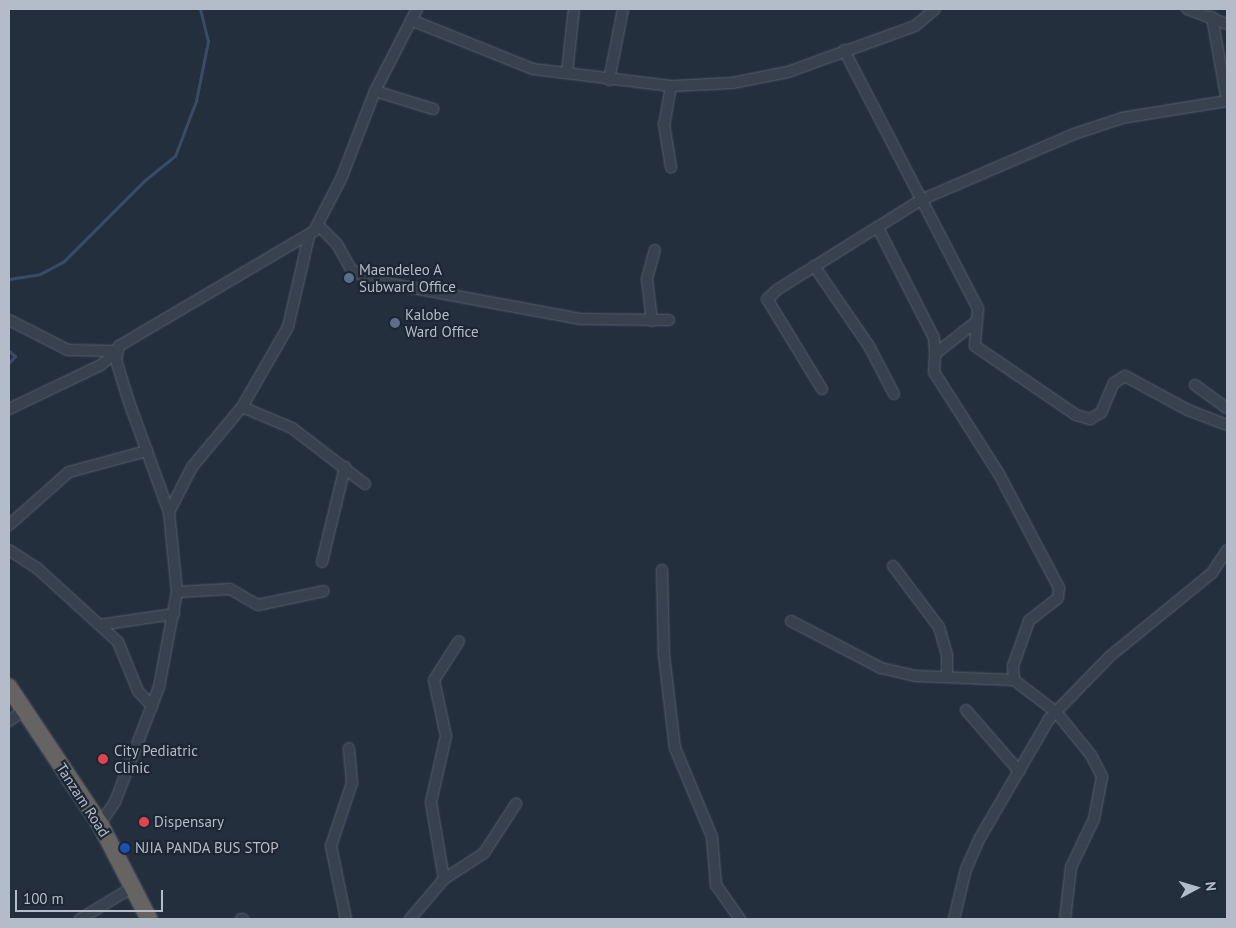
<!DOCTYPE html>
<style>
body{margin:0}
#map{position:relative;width:1236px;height:928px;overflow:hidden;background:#242f3e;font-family:"PT Sans",sans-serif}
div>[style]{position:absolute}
.stream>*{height:3px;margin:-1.5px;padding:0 1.5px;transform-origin:1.5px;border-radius:1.5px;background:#394c67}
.roads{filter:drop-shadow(0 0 1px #565f6c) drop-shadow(0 0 1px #565f6c)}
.minor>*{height:10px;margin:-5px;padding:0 5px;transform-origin:5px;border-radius:5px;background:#38414e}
.trunk>*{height:16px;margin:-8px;padding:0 8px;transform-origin:8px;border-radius:8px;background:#656462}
.dots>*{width:14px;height:14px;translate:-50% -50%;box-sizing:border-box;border:2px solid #1d2633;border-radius:50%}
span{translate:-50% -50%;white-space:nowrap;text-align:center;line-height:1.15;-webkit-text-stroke:4.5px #1d2633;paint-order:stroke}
.poi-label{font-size:15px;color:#b4bcc9}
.left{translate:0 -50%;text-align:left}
.street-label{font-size:15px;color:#b4bcc9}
.frame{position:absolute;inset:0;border:10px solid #b4bcc9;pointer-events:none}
.north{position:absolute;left:1171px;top:863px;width:50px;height:50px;-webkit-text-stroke:4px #1d2633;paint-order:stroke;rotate:84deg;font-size:14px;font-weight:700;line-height:20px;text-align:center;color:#b4bcc9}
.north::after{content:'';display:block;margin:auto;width:18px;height:22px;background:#b4bcc9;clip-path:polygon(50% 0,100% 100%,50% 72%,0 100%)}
.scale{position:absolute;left:15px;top:890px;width:148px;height:22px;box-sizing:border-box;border:2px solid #b4bcc9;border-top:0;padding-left:6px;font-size:15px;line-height:18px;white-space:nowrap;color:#b4bcc9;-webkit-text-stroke:4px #1d2633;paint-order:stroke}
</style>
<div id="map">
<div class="stream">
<div style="left:9px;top:279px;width:31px;rotate:-9deg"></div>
<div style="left:40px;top:274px;width:27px;rotate:-28deg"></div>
<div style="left:64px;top:261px;width:115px;rotate:-45deg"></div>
<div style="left:145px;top:180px;width:38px;rotate:-39deg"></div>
<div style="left:175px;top:156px;width:59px;rotate:-69.1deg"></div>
<div style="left:196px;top:101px;width:61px;rotate:-78.7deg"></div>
<div style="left:208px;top:41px;width:33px;rotate:-104deg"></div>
<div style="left:9px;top:351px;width:8px;rotate:40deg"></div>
<div style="left:15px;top:356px;width:9px;rotate:131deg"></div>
</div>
<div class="roads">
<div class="minor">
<div style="left:1187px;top:9px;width:43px;rotate:20.6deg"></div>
<div style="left:1212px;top:17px;width:85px;rotate:79.9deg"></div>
<div style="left:411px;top:20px;width:131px;rotate:21.9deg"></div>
<div style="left:533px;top:69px;width:139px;rotate:7deg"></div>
<div style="left:671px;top:86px;width:61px;rotate:-2.8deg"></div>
<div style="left:732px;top:83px;width:57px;rotate:-11.1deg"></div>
<div style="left:788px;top:72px;width:135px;rotate:-19.9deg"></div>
<div style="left:915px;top:26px;width:26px;rotate:-40deg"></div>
<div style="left:844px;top:50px;width:291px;rotate:62.6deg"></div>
<div style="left:978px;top:308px;width:13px;rotate:94deg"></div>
<div style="left:977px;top:321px;width:53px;rotate:141.8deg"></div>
<div style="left:935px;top:354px;width:18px;rotate:93deg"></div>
<div style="left:934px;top:372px;width:121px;rotate:57.5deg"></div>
<div style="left:999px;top:474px;width:129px;rotate:62.2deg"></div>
<div style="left:1059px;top:588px;width:10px;rotate:96deg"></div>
<div style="left:1058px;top:598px;width:37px;rotate:142deg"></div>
<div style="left:1029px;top:621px;width:48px;rotate:109.6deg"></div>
<div style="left:1013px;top:666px;width:14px;rotate:86deg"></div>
<div style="left:1014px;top:680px;width:53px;rotate:37.3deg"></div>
<div style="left:1056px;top:712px;width:55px;rotate:50.9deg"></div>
<div style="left:1091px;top:755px;width:25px;rotate:63deg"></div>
<div style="left:1102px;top:777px;width:43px;rotate:100.8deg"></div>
<div style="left:1094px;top:819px;width:53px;rotate:115.6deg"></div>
<div style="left:1071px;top:867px;width:52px;rotate:96.6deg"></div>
<div style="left:567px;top:73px;width:64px;rotate:-83.8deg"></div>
<div style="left:609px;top:80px;width:72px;rotate:-78.8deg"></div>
<div style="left:671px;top:86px;width:39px;rotate:100deg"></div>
<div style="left:664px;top:124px;width:44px;rotate:80.8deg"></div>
<div style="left:375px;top:91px;width:61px;rotate:17.2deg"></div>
<div style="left:319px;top:226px;width:25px;rotate:45deg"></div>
<div style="left:337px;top:244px;width:29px;rotate:61deg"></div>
<div style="left:351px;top:269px;width:22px;rotate:30deg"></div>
<div style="left:370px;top:280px;width:214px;rotate:10.5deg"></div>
<div style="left:580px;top:319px;width:89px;rotate:0.6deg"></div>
<div style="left:878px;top:228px;width:123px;rotate:63deg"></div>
<div style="left:934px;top:338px;width:16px;rotate:86deg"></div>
<div style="left:814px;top:266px;width:97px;rotate:55.5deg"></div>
<div style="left:869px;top:346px;width:54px;rotate:62.5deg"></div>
<div style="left:9px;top:320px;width:66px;rotate:27deg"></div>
<div style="left:68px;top:350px;width:49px;rotate:1.2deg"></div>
<div style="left:652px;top:321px;width:42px;rotate:-96.8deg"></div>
<div style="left:647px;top:279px;width:30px;rotate:-75deg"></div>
<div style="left:977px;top:321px;width:25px;rotate:95deg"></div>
<div style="left:975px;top:346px;width:122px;rotate:34.3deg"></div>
<div style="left:1076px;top:415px;width:15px;rotate:16deg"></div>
<div style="left:1090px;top:419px;width:13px;rotate:-29deg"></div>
<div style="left:1101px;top:413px;width:33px;rotate:-67deg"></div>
<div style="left:1114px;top:383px;width:13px;rotate:-32deg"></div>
<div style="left:1125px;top:376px;width:72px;rotate:28.4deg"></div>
<div style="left:1188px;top:410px;width:42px;rotate:21deg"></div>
<div style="left:1195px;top:385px;width:39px;rotate:36deg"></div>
<div style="left:822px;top:389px;width:105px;rotate:-121.4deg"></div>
<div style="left:767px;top:299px;width:15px;rotate:-42deg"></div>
<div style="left:778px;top:289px;width:168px;rotate:-31.9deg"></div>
<div style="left:921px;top:200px;width:167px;rotate:-23.3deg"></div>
<div style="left:1074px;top:134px;width:51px;rotate:-18.4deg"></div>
<div style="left:1122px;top:118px;width:106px;rotate:-9.2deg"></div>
<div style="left:242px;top:407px;width:54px;rotate:22.8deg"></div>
<div style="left:292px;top:428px;width:92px;rotate:37.5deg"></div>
<div style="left:9px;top:409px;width:102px;rotate:-25.6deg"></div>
<div style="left:101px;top:365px;width:21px;rotate:-41deg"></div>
<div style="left:169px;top:512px;width:51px;rotate:-62.9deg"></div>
<div style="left:192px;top:467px;width:78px;rotate:-50.2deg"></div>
<div style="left:242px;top:407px;width:92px;rotate:-60.1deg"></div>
<div style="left:288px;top:327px;width:93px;rotate:-77deg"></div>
<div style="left:9px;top:525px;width:80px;rotate:-41.5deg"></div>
<div style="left:69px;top:472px;width:81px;rotate:-15.1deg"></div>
<div style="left:9px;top:550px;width:33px;rotate:33deg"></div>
<div style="left:37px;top:568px;width:110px;rotate:42.4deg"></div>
<div style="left:118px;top:642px;width:53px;rotate:67.8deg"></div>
<div style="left:138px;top:691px;width:21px;rotate:47deg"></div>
<div style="left:322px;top:562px;width:98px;rotate:-76.4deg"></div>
<div style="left:893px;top:566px;width:76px;rotate:53deg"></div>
<div style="left:939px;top:627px;width:29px;rotate:74deg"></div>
<div style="left:947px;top:655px;width:22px;rotate:90deg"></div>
<div style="left:662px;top:570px;width:85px;rotate:88.7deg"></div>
<div style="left:664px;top:655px;width:94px;rotate:83.3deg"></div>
<div style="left:675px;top:748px;width:96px;rotate:67.4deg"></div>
<div style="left:712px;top:837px;width:48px;rotate:85.2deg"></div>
<div style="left:716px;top:885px;width:42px;rotate:54.8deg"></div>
<div style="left:177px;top:592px;width:53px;rotate:-3.2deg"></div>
<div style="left:230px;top:589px;width:32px;rotate:30deg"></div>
<div style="left:258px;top:605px;width:67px;rotate:-12deg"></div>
<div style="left:791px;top:621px;width:102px;rotate:27.6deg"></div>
<div style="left:881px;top:668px;width:36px;rotate:13deg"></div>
<div style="left:916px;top:676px;width:98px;rotate:2.3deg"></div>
<div style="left:99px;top:625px;width:76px;rotate:-8.3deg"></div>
<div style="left:966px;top:710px;width:81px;rotate:49deg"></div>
<div style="left:9px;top:721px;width:19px;rotate:-36deg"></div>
<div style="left:100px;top:824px;width:27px;rotate:-56deg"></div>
<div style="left:115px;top:802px;width:123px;rotate:-69.1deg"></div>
<div style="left:159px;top:687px;width:97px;rotate:-79.3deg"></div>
<div style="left:177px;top:592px;width:80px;rotate:-95.7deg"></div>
<div style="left:169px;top:512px;width:117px;rotate:-110deg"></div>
<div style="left:129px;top:402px;width:44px;rotate:-107.2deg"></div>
<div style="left:116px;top:360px;width:14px;rotate:-78deg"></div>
<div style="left:119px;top:346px;width:226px;rotate:-30.5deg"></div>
<div style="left:314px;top:231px;width:59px;rotate:-62.6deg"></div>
<div style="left:341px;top:179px;width:94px;rotate:-68.9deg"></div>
<div style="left:375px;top:91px;width:92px;rotate:-62.9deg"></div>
<div style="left:444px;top:879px;width:78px;rotate:-99.6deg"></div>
<div style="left:431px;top:802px;width:68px;rotate:-77.2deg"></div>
<div style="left:446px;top:736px;width:57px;rotate:-102.1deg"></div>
<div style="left:434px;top:680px;width:46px;rotate:-57.3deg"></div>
<div style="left:80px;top:919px;width:62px;rotate:-31.1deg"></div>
<div style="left:241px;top:919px;width:2px"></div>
<div style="left:346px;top:919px;width:75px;rotate:-101.6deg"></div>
<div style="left:331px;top:846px;width:66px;rotate:-71.6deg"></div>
<div style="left:352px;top:783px;width:35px;rotate:-95deg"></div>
<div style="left:410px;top:919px;width:52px;rotate:-49.6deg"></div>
<div style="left:444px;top:879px;width:48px;rotate:-33deg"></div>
<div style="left:484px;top:853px;width:59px;rotate:-56.9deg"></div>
<div style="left:954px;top:919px;width:51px;rotate:-76.5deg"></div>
<div style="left:966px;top:869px;width:36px;rotate:-66deg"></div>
<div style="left:981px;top:836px;width:135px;rotate:-59.8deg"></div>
<div style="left:1049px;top:719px;width:86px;rotate:-45.9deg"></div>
<div style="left:1109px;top:657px;width:133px;rotate:-39.2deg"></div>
<div style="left:1212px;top:573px;width:27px;rotate:-57deg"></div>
</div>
<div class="trunk">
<div style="left:9px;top:687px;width:164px;rotate:56.4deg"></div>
<div style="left:100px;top:824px;width:107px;rotate:62.7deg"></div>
</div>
</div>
<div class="dots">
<div style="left:349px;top:278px;background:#5c6f8a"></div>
<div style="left:395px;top:323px;background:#5c6f8a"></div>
<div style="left:103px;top:759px;background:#e0444e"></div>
<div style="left:144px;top:822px;background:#e0444e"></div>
<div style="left:125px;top:848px;background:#1a4fb4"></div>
</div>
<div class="poi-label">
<span class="left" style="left:359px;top:278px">Maendeleo A<br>Subward Office</span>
<span class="left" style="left:405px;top:323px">Kalobe<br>Ward Office</span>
<span class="left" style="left:114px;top:759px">City Pediatric<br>Clinic</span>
<span class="left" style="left:154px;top:822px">Dispensary</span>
<span class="left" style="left:135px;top:848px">NJIA PANDA BUS STOP</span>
</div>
<div class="street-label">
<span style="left:83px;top:800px;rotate:57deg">Tanzam Road</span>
</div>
<div class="frame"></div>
<div class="north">N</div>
<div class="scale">100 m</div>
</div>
